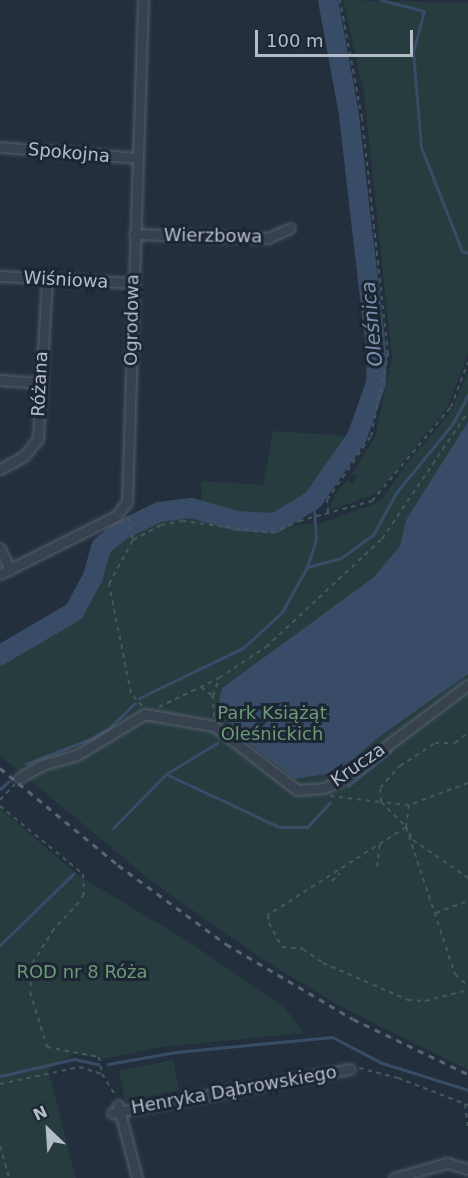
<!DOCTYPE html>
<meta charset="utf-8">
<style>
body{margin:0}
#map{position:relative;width:468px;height:1178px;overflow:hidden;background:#242f3e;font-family:"DejaVu Sans",sans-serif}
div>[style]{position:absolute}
.green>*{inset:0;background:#263c3f;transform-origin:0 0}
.water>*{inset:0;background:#394c67}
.stream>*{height:3px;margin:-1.5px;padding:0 1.5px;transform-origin:1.5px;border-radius:1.5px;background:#394c67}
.river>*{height:20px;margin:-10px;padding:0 10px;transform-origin:10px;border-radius:10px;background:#394c67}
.path>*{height:2px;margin-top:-1px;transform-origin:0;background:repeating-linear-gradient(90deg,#44595c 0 4.5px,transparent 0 9px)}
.roads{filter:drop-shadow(0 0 2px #565f6c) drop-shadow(0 0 2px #565f6c)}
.street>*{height:9px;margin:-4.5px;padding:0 4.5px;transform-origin:4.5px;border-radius:4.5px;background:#38414e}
.rail>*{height:3px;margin-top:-1.5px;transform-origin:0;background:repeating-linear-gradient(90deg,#5a6575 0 6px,transparent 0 12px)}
span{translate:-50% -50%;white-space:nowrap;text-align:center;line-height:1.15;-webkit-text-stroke:6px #1d2633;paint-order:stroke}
.street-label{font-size:18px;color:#b4bcc9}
.park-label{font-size:18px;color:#6b9a76}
.water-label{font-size:20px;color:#7c92b1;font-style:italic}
.north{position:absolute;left:18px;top:1100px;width:60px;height:60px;-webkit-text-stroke:4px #1d2633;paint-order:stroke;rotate:335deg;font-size:16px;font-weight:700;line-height:24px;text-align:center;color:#b4bcc9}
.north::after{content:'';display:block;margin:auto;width:21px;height:27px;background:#b4bcc9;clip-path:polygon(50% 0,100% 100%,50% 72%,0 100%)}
.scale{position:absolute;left:255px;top:30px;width:158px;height:27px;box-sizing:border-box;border:3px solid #b4bcc9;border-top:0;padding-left:8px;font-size:18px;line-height:21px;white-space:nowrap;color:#b4bcc9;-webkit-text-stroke:4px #1d2633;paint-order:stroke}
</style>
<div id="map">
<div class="green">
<div style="clip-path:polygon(343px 0,468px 3px,468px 354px,447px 408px,378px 493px,334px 509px,330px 507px,334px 496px,347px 480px,352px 484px,357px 476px,352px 473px,375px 438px,392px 357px,364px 94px)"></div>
<div style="clip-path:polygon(468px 372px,468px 1070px,342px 1007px,265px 961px,155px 884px,0 755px,0 660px,80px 614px,109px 547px,144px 524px,175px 513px,267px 528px,321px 523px,380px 502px,406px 464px,450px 413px)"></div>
<div style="clip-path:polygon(273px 431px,347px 436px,302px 501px,276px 516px,234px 513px,201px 500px,202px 481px,263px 485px)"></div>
<div style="clip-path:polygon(0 808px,78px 875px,186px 940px,284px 1007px,304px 1033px,160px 1047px,104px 1059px,73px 1054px,48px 1070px,76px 1178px,0 1178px)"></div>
<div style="left:173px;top:1060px;width:31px;height:55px;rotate:79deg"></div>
</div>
<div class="water">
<div style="clip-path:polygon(468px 422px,468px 674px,379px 737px,338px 772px,295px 779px,236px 733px,219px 701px,222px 688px,374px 577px,400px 546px,406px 520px)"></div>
</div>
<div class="stream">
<div style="left:381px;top:0;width:44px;rotate:14.3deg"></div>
<div style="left:424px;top:11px;width:42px;rotate:105deg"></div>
<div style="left:413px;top:52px;width:95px;rotate:85.2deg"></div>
<div style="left:421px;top:147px;width:112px;rotate:68.5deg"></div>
<div style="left:462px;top:251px;width:6px;rotate:18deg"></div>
<div style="left:307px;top:567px;width:35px;rotate:-15deg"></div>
<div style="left:341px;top:558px;width:39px;rotate:-36deg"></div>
<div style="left:373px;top:535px;width:48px;rotate:-61.3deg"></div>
<div style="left:396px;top:493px;width:90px;rotate:-50.8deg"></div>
<div style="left:453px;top:423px;width:32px;rotate:-62deg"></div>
<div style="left:139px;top:698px;width:115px;rotate:-25.7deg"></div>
<div style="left:243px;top:648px;width:53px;rotate:-42.7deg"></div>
<div style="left:282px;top:612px;width:51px;rotate:-60.9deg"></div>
<div style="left:307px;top:567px;width:29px;rotate:-72deg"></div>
<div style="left:316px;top:539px;width:39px;rotate:-94deg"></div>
<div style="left:26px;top:764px;width:69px;rotate:-21.3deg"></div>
<div style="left:90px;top:739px;width:21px;rotate:-29deg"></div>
<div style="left:108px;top:729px;width:37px;rotate:-44deg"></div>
<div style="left:166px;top:774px;width:125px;rotate:25.1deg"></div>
<div style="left:279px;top:827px;width:28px"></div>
<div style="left:307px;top:827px;width:34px;rotate:-47deg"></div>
<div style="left:348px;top:786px;width:55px;rotate:-39.1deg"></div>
<div style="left:0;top:789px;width:12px;rotate:-42deg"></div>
<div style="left:113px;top:828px;width:76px;rotate:-45.5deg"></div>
<div style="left:166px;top:774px;width:60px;rotate:-31.3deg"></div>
<div style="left:0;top:945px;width:103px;rotate:-44.2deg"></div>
<div style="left:108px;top:1064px;width:69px;rotate:-10deg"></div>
<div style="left:176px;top:1052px;width:157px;rotate:-5.5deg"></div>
<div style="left:332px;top:1037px;width:56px;rotate:27.5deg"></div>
<div style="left:382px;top:1063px;width:90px;rotate:17.4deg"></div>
<div style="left:0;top:1076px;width:76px;rotate:-12.9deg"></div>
<div style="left:74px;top:1059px;width:25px;rotate:12deg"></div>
</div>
<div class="river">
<div style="left:0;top:655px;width:86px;rotate:-30.2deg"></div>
<div style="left:74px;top:612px;width:40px;rotate:-62deg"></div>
<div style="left:93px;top:577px;width:31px;rotate:-75deg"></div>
<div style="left:101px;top:547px;width:25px;rotate:-40deg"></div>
<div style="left:120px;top:531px;width:43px;rotate:-26deg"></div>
<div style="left:159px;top:512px;width:33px;rotate:-7deg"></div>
<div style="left:192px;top:508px;width:47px;rotate:16.1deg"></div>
<div style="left:237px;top:521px;width:38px;rotate:3deg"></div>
<div style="left:275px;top:523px;width:44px;rotate:-31.2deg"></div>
<div style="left:313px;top:500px;width:77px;rotate:-55.1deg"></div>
<div style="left:357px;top:437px;width:57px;rotate:-70.6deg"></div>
<div style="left:376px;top:383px;width:25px;rotate:-88deg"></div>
<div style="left:377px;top:358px;width:251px;rotate:-96.6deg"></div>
<div style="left:348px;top:109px;width:111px;rotate:-100.4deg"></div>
</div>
<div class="path">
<div style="left:328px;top:512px;width:12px;rotate:-95deg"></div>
<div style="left:327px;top:500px;width:78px;rotate:-55.5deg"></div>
<div style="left:371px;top:436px;width:84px;rotate:-78.3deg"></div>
<div style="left:388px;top:354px;width:237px;rotate:-96.3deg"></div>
<div style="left:362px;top:118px;width:120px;rotate:-100.6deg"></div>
<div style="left:128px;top:517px;width:24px;rotate:78deg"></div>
<div style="left:201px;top:687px;width:15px;rotate:37deg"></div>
<div style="left:142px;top:706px;width:17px;rotate:-130deg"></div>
<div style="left:131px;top:693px;width:111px;rotate:-101.4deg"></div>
<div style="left:109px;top:584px;width:50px;rotate:-61.4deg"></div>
<div style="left:133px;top:540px;width:32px;rotate:-28deg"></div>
<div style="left:161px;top:525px;width:21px;rotate:-11deg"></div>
<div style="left:182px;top:521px;width:91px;rotate:7.6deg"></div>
<div style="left:272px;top:533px;width:30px;rotate:-24deg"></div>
<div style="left:299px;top:521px;width:76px;rotate:-15.3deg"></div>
<div style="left:372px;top:501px;width:123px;rotate:-50deg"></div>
<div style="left:451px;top:407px;width:48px;rotate:-69.3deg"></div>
<div style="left:159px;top:707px;width:67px;rotate:-25.8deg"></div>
<div style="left:214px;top:717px;width:21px;rotate:-93deg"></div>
<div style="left:213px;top:696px;width:19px;rotate:-72deg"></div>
<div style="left:219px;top:678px;width:56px;rotate:-33.4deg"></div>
<div style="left:266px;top:647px;width:158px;rotate:-43deg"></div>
<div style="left:382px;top:539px;width:153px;rotate:-55.9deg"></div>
<div style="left:468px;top:783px;width:63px;rotate:159.6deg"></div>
<div style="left:409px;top:805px;width:22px;rotate:98deg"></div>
<div style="left:406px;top:827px;width:155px;rotate:71.6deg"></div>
<div style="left:455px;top:974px;width:18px;rotate:43deg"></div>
<div style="left:330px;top:796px;width:51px;rotate:6.7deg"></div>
<div style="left:381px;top:802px;width:37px;rotate:45deg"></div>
<div style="left:0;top:800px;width:21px;rotate:-47deg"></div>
<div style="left:409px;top:805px;width:28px;rotate:-174deg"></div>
<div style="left:381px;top:802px;width:14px;rotate:-94deg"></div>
<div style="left:380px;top:788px;width:30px;rotate:-48deg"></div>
<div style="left:400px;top:766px;width:42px;rotate:-33.3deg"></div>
<div style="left:435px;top:743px;width:20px"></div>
<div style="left:455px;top:743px;width:16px;rotate:-38deg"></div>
<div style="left:0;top:806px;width:107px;rotate:39.3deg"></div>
<div style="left:83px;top:874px;width:20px;rotate:87deg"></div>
<div style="left:84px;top:894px;width:9px;rotate:122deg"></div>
<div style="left:79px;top:902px;width:37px;rotate:133deg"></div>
<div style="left:54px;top:929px;width:41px;rotate:122.2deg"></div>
<div style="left:32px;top:964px;width:28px;rotate:94deg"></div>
<div style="left:30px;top:992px;width:58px;rotate:72.8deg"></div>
<div style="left:47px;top:1047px;width:53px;rotate:10.9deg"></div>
<div style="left:99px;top:1057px;width:17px;rotate:80deg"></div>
<div style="left:406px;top:827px;width:164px;rotate:147.5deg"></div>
<div style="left:268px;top:915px;width:8px;rotate:83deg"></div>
<div style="left:269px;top:923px;width:27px;rotate:62deg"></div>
<div style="left:282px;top:947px;width:21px;rotate:5deg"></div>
<div style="left:303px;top:949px;width:24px;rotate:35deg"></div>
<div style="left:323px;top:963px;width:93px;rotate:23.5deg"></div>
<div style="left:408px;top:1000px;width:17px;rotate:3deg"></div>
<div style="left:425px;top:1001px;width:44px;rotate:-14.3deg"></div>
<div style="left:409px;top:833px;width:8px;rotate:60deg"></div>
<div style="left:413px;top:840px;width:67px;rotate:34.6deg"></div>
<div style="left:377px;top:867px;width:23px;rotate:-83deg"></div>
<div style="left:332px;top:881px;width:11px;rotate:-45deg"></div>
<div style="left:436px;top:913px;width:34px;rotate:-21deg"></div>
<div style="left:359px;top:1068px;width:40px;rotate:14.4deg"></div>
<div style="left:398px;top:1078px;width:75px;rotate:21.1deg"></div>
<div style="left:0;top:1084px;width:81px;rotate:-12.1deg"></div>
<div style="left:79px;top:1067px;width:24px;rotate:17deg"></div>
<div style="left:102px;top:1074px;width:26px;rotate:58deg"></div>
<div style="left:465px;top:1104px;width:23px;rotate:83deg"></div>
<div style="left:0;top:1146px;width:33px;rotate:74deg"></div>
</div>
<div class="roads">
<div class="street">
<div style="left:0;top:147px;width:137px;rotate:4.6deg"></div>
<div style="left:134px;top:234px;width:134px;rotate:1.7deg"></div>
<div style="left:268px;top:238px;width:24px;rotate:-24deg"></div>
<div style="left:0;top:276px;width:133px;rotate:3deg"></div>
<div style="left:0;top:380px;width:40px;rotate:4.3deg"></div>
<div style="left:0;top:469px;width:27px;rotate:-28deg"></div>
<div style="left:24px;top:456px;width:22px;rotate:-51deg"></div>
<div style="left:38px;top:439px;width:160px;rotate:-86.8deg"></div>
<div style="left:0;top:548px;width:24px;rotate:66deg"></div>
<div style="left:0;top:574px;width:130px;rotate:-26.6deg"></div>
<div style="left:116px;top:516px;width:18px;rotate:-52deg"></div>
<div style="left:127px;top:502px;width:502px;rotate:-88.17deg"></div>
<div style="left:19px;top:778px;width:26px;rotate:-29deg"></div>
<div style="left:42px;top:765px;width:36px;rotate:-16deg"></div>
<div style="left:77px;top:755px;width:79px;rotate:-31.1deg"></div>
<div style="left:145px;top:714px;width:70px;rotate:9.9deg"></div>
<div style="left:214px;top:726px;width:105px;rotate:37.6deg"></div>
<div style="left:297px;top:790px;width:27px;rotate:-4deg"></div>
<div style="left:324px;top:788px;width:17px;rotate:-24deg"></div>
<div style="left:340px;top:781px;width:160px;rotate:-36.9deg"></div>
<div style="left:118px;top:1105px;width:75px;rotate:75.4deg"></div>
<div style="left:112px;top:1113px;width:242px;rotate:-10.5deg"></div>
<div style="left:394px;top:1178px;width:55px;rotate:-15.8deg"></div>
<div style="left:447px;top:1163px;width:22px;rotate:16deg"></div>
</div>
</div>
<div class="rail">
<div style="left:0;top:768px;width:153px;rotate:39.4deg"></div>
<div style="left:118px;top:865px;width:134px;rotate:36.2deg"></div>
<div style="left:226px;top:944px;width:147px;rotate:30.6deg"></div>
<div style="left:353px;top:1019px;width:127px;rotate:25.6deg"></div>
</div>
<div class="street-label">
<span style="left:69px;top:153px;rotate:5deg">Spokojna</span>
<span style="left:213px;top:236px;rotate:1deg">Wierzbowa</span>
<span style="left:66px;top:280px;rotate:3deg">Wiśniowa</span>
<span style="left:132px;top:320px;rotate:-89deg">Ogrodowa</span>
<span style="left:40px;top:384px;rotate:-87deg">Różana</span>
<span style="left:358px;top:765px;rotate:-35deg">Krucza</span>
<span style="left:234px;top:1090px;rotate:-10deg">Henryka Dąbrowskiego</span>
</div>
<div class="park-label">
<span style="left:272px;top:724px">Park Książąt<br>Oleśnickich</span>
<span style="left:82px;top:972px">ROD nr 8 Róża</span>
</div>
<div class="water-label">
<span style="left:372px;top:324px;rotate:-95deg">Oleśnica</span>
</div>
<div class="north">N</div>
<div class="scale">100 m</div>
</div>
